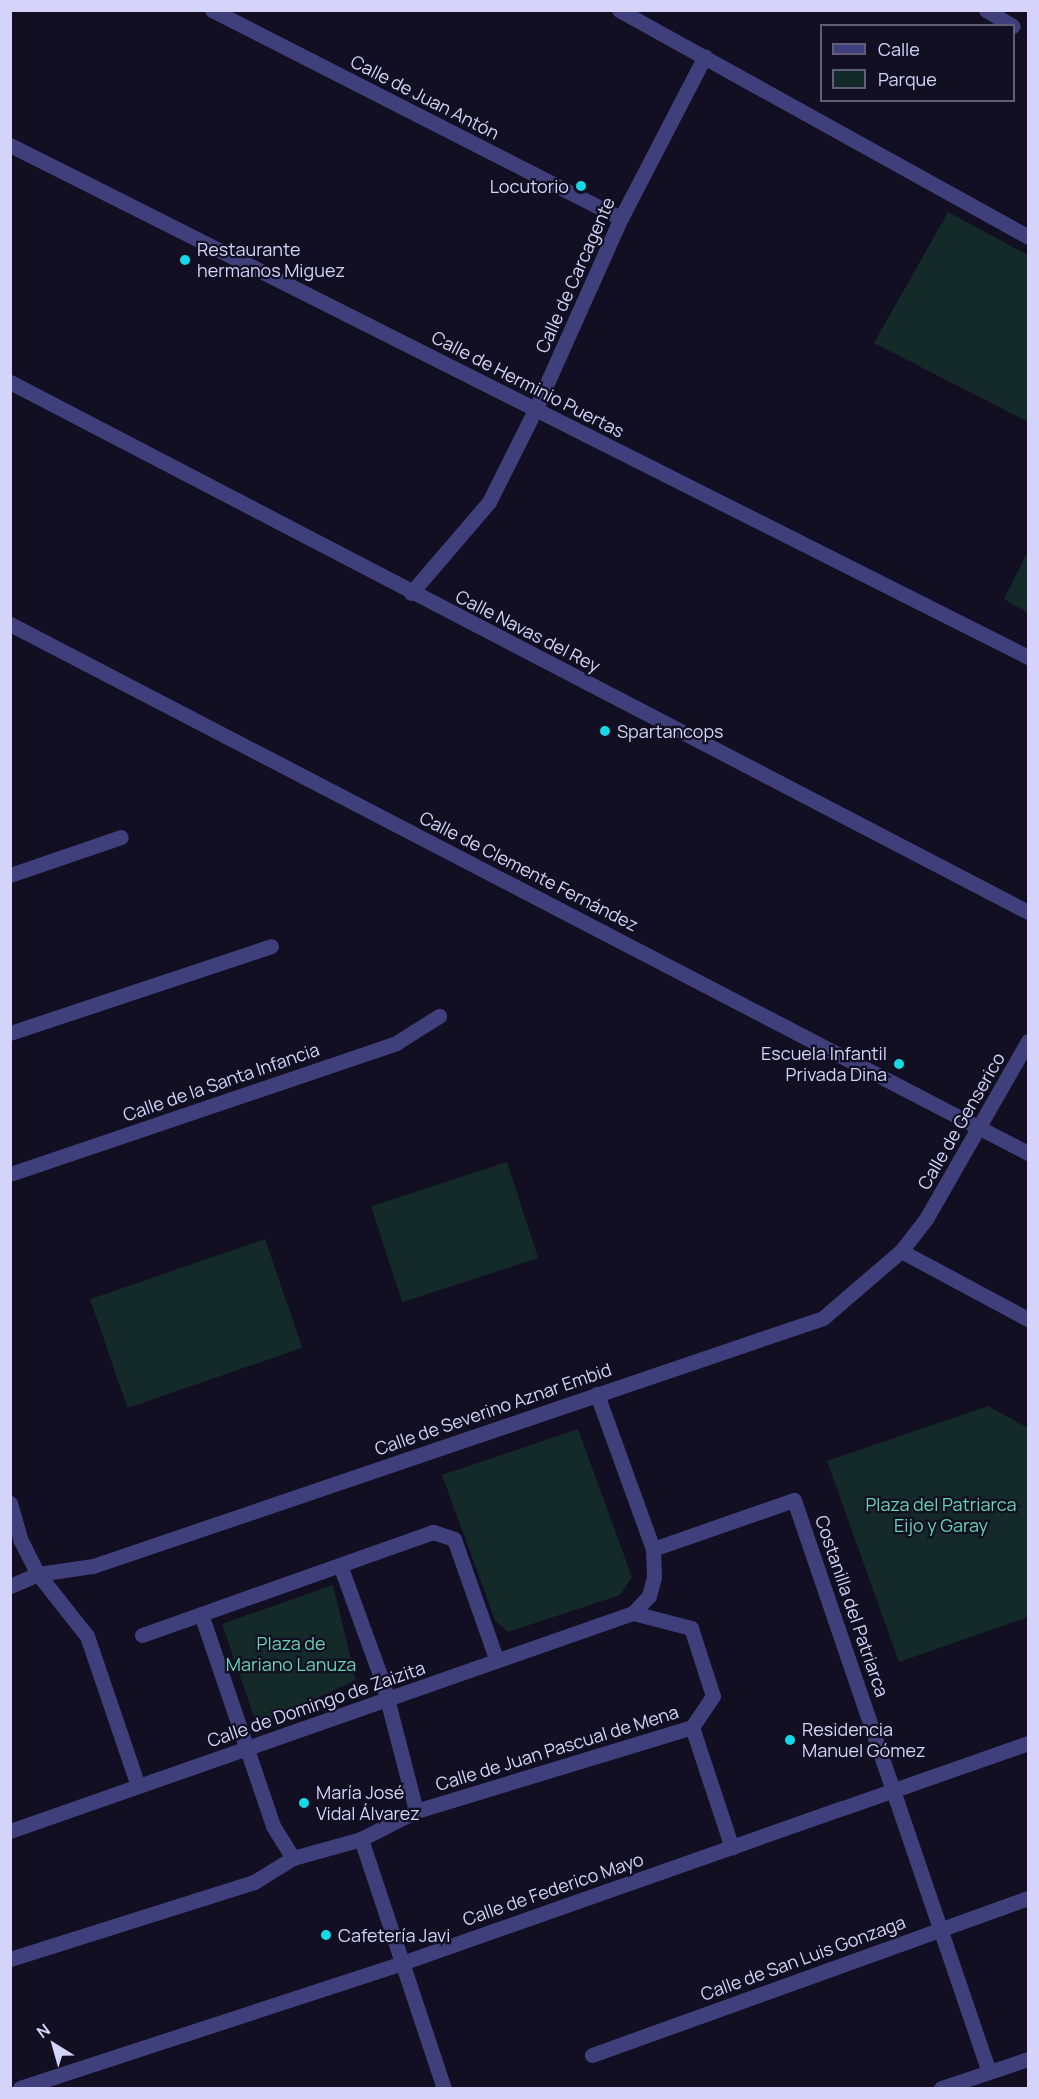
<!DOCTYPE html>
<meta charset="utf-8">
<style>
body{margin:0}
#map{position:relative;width:1039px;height:2099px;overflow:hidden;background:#110f21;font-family:Manrope,sans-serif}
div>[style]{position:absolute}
.green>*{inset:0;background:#132a28;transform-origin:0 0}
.street>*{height:15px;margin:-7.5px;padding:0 7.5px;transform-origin:7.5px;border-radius:7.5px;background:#3f3f7b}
.street-bridge>*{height:15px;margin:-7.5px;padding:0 7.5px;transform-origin:7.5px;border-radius:7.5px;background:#3f3f7b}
.dots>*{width:16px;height:16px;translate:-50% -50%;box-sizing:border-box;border:3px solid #110f21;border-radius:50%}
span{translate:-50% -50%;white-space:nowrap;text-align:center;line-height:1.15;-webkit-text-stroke:4.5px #110f21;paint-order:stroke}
.street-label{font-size:18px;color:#d6d3fb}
.poi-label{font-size:18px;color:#d6d3fb}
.right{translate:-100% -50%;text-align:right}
.left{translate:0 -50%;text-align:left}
.park-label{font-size:18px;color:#66d4b3}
.frame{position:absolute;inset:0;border:12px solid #d6d3fb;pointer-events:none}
.legend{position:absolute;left:820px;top:24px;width:195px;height:78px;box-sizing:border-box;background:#110f21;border:2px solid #605d78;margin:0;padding:8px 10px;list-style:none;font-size:18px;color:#d6d3fb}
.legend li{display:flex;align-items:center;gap:12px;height:30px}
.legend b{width:30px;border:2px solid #605d78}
.north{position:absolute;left:24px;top:2015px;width:60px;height:60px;-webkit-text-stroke:4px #110f21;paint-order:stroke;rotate:323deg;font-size:16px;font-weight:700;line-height:24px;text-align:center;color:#d6d3fb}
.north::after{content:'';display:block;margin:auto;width:21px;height:27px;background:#d6d3fb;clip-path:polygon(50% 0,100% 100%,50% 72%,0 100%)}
</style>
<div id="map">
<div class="green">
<div style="clip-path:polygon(948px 212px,1028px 255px,1028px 422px,874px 343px)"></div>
<div style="clip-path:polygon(1028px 551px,1028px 613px,1004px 599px)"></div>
<div style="left:507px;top:1162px;width:101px;height:143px;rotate:72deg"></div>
<div style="left:265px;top:1239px;width:115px;height:185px;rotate:71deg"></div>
<div style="clip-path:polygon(988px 1406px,1028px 1428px,1028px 1617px,899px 1662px,827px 1461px)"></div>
<div style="clip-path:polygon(578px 1429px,632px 1577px,620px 1595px,508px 1632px,495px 1620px,442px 1475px)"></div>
<div style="clip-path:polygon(333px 1585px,356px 1680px,257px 1726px,222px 1624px)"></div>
</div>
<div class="street">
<div style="left:212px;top:10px;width:459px;rotate:27deg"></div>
<div style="left:619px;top:10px;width:468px;rotate:29deg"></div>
<div style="left:986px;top:10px;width:31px;rotate:31deg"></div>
<div style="left:10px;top:145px;width:1140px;rotate:26.7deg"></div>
<div style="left:10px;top:382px;width:1148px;rotate:27.5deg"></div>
<div style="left:411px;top:593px;width:120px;rotate:-49.4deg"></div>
<div style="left:489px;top:502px;width:103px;rotate:-63.4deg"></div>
<div style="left:535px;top:410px;width:210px;rotate:-65.9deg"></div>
<div style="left:621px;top:218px;width:182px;rotate:-62.6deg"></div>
<div style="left:10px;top:624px;width:1147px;rotate:27.46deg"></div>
<div style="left:10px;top:875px;width:117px;rotate:-18.9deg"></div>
<div style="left:10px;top:1033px;width:275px;rotate:-18.4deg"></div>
<div style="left:10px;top:1174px;width:408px;rotate:-18.7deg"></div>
<div style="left:396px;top:1043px;width:51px;rotate:-32.1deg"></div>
<div style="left:901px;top:1251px;width:144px;rotate:28.2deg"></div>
<div style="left:10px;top:1503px;width:37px;rotate:74deg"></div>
<div style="left:20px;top:1539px;width:39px;rotate:63deg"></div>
<div style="left:38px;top:1574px;width:79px;rotate:51.7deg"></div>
<div style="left:87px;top:1636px;width:158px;rotate:71.2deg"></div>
<div style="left:653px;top:1549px;width:149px;rotate:-19.2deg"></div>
<div style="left:794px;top:1500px;width:604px;rotate:71.18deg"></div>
<div style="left:340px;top:1565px;width:126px;rotate:70deg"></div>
<div style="left:383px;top:1683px;width:132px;rotate:75.5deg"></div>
<div style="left:10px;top:1586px;width:30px;rotate:-23deg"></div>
<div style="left:38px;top:1574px;width:56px;rotate:-8.3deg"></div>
<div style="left:93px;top:1566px;width:771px;rotate:-18.76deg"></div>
<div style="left:823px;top:1318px;width:103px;rotate:-40.7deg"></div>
<div style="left:901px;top:1251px;width:41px;rotate:-52deg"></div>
<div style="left:926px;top:1219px;width:205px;rotate:-60.2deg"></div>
<div style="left:633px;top:1613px;width:60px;rotate:14.5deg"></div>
<div style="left:691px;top:1628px;width:71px;rotate:72.1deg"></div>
<div style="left:713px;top:1696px;width:37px;rotate:124deg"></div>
<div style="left:201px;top:1614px;width:224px;rotate:71.2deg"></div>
<div style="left:273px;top:1826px;width:38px;rotate:58deg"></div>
<div style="left:142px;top:1635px;width:309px;rotate:-19.5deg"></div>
<div style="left:433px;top:1532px;width:22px;rotate:18deg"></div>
<div style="left:454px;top:1539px;width:129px;rotate:70.6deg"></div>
<div style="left:934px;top:1776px;width:100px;rotate:-19.3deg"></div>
<div style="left:10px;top:1831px;width:660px;rotate:-19.29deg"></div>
<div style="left:633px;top:1613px;width:23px;rotate:-47deg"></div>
<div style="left:649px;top:1596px;width:20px;rotate:-75deg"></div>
<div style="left:654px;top:1577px;width:28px;rotate:-92deg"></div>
<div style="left:653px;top:1549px;width:165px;rotate:-109.9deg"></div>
<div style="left:361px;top:1839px;width:262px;rotate:71.6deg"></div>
<div style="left:10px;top:1959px;width:256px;rotate:-17.5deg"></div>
<div style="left:254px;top:1882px;width:46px;rotate:-31.6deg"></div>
<div style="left:293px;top:1858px;width:71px;rotate:-15.6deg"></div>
<div style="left:361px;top:1839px;width:62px;rotate:-27deg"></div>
<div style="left:416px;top:1811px;width:288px;rotate:-16.9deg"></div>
<div style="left:692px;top:1727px;width:127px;rotate:71.7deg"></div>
<div style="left:592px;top:2055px;width:463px;rotate:-19.8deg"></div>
<div style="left:20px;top:2088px;width:402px;rotate:-18.1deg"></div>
<div style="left:402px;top:1963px;width:467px;rotate:-19.4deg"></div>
<div style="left:941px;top:2088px;width:92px;rotate:-18.4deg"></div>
</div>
<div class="street-bridge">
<div style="left:843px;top:1808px;width:96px;rotate:-19.4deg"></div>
</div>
<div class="dots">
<div style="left:581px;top:186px;background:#15dae5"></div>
<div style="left:185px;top:260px;background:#15dae5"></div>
<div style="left:605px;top:731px;background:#15dae5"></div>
<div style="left:899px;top:1064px;background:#15dae5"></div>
<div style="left:790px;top:1740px;background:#15dae5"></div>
<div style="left:304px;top:1803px;background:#15dae5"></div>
<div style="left:326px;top:1935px;background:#15dae5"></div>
</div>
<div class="street-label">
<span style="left:425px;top:97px;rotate:27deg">Calle de Juan Antón</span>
<span style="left:575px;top:275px;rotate:-66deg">Calle de Carcagente</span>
<span style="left:528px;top:384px;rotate:27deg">Calle de Herminio Puertas</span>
<span style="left:528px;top:631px;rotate:27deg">Calle Navas del Rey</span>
<span style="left:529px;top:871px;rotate:27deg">Calle de Clemente Fernández</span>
<span style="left:221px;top:1082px;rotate:-19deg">Calle de la Santa Infancia</span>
<span style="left:961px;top:1121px;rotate:-60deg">Calle de Genserico</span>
<span style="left:493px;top:1409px;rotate:-19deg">Calle de Severino Aznar Embid</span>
<span style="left:852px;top:1606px;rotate:71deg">Costanilla del Patriarca</span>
<span style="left:316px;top:1704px;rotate:-19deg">Calle de Domingo de Zaizita</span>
<span style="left:557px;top:1748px;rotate:-17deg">Calle de Juan Pascual de Mena</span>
<span style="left:553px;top:1889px;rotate:-19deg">Calle de Federico Mayo</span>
<span style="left:803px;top:1958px;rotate:-20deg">Calle de San Luis Gonzaga</span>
</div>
<div class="poi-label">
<span class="right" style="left:569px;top:186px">Locutorio</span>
<span class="left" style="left:197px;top:260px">Restaurante<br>hermanos Miguez</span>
<span class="left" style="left:617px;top:731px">Spartancops</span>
<span class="right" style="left:887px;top:1064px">Escuela Infantil<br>Privada Dina</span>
<span class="left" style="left:802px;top:1740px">Residencia<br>Manuel Gómez</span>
<span class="left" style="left:316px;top:1803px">María José<br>Vidal Álvarez</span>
<span class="left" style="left:338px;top:1935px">Cafetería Javi</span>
</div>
<div class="park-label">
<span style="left:941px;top:1515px">Plaza del Patriarca<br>Eijo y Garay</span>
<span style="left:291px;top:1654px">Plaza de<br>Mariano Lanuza</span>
</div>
<div class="frame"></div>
<ul class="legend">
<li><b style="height:8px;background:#3f3f7b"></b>Calle</li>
<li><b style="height:16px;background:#132a28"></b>Parque</li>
</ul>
<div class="north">N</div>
</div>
